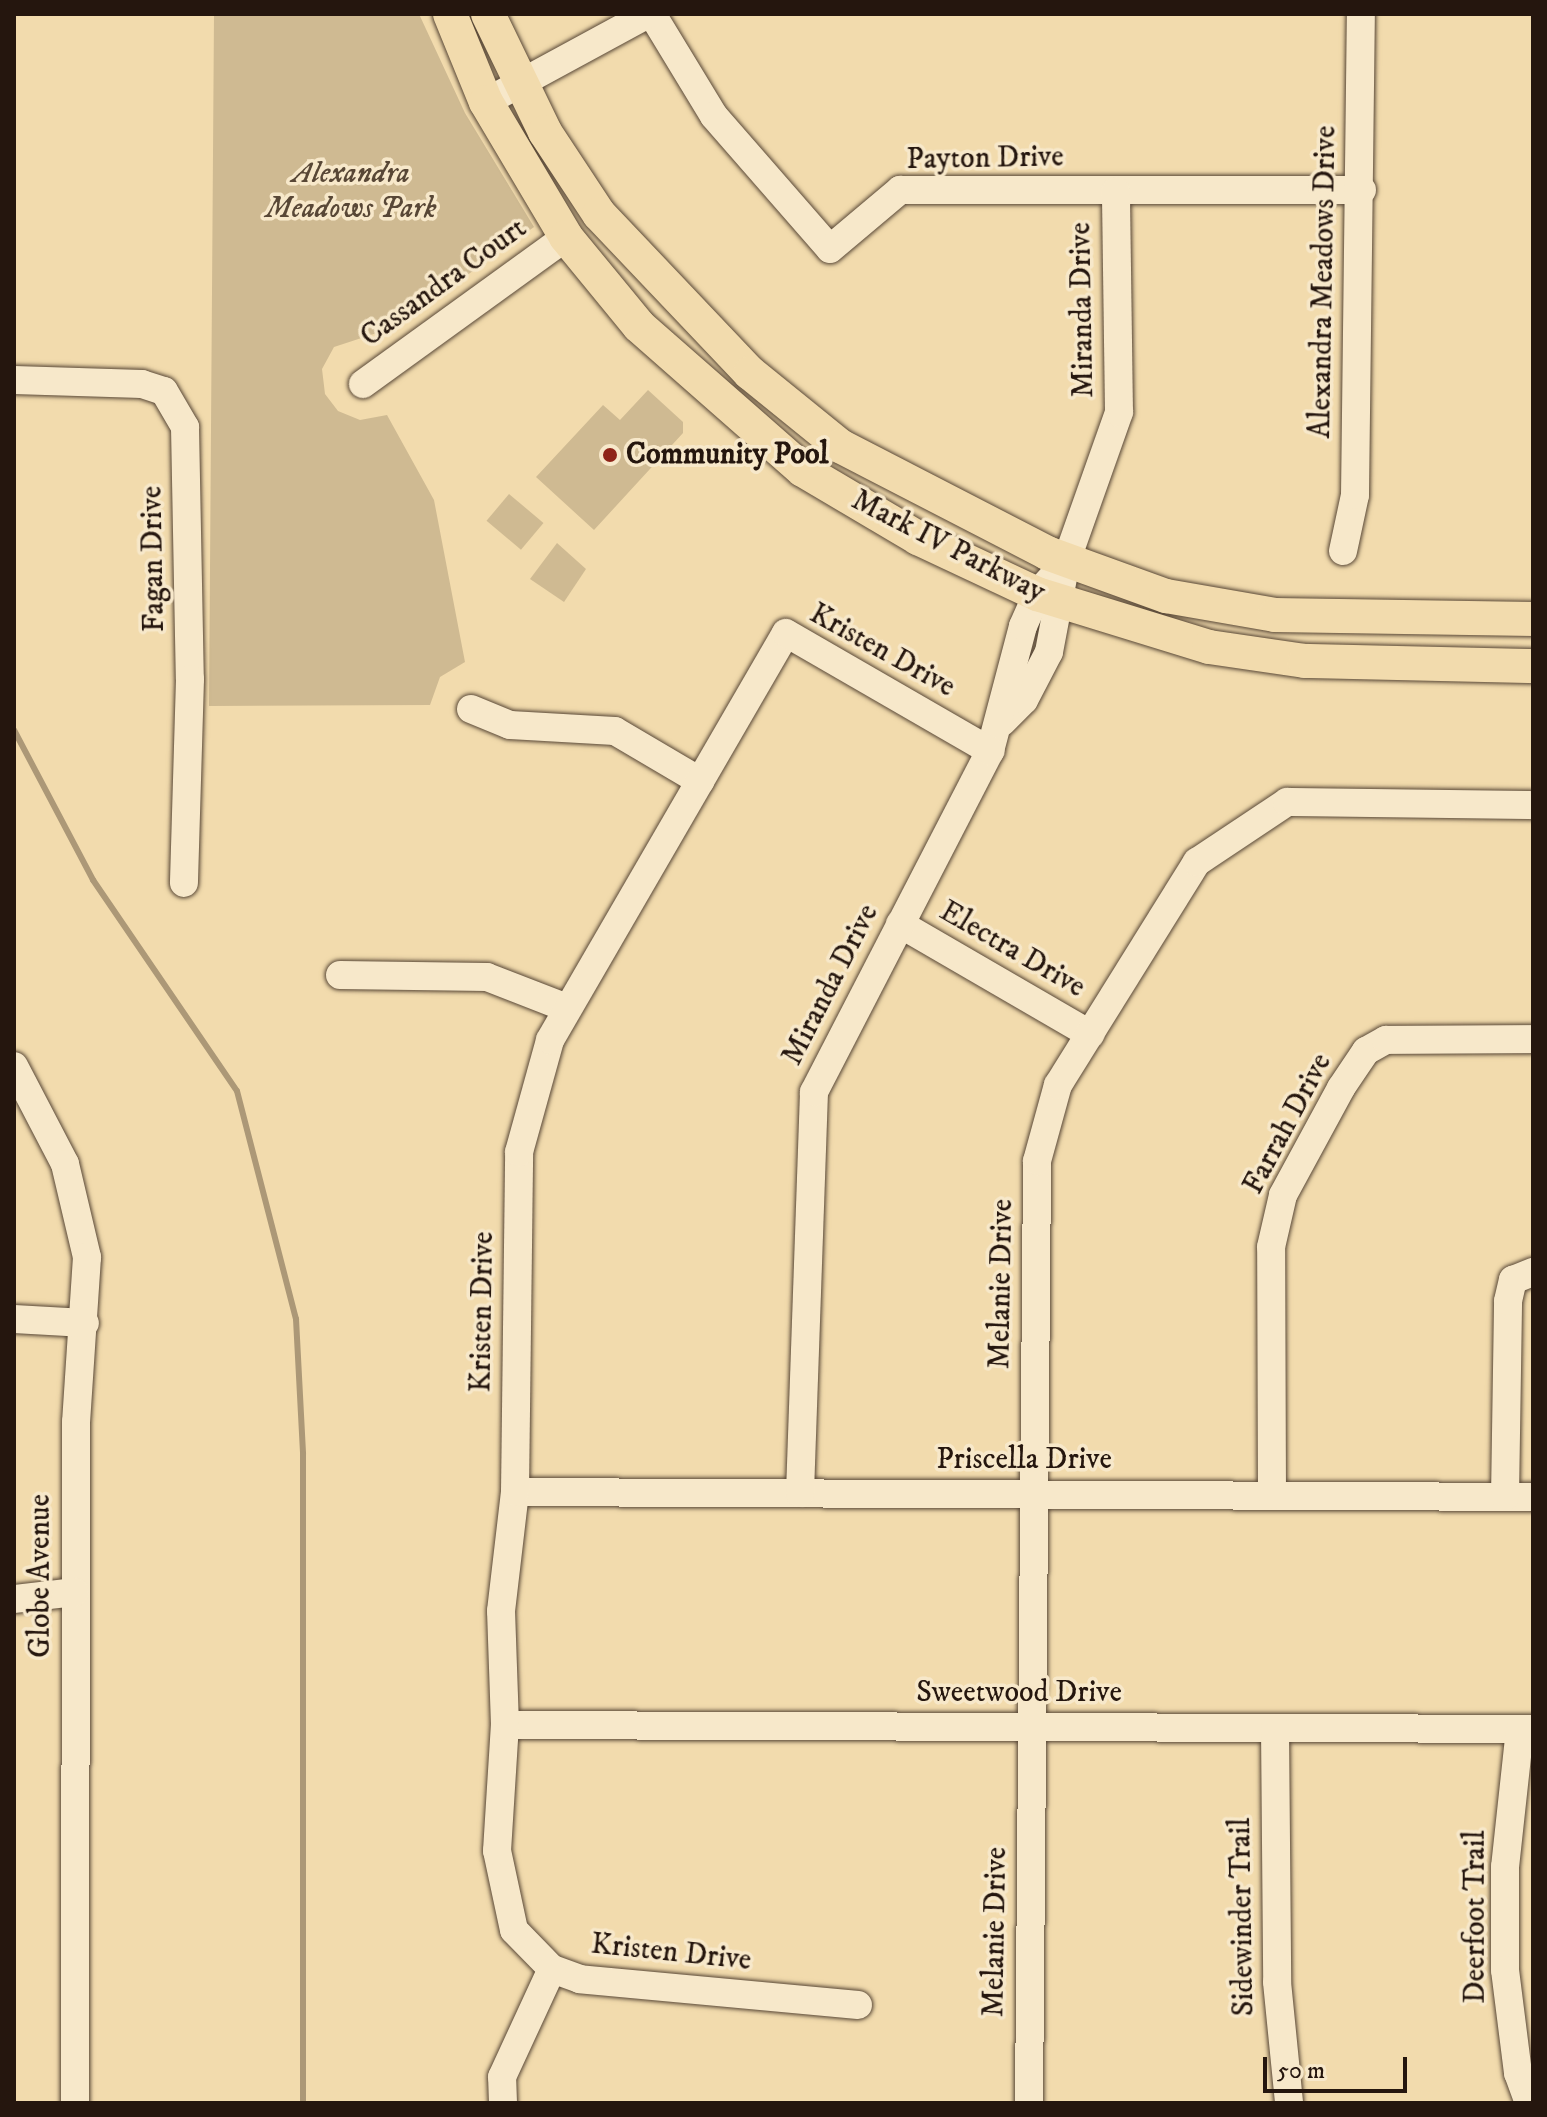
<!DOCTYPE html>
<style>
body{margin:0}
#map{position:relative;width:1547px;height:2117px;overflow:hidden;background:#f2dbad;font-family:"IM FELL DW Pica",serif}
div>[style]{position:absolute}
.green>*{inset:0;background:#cfba92;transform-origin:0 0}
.stream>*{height:6px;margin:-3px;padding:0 3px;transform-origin:3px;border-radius:3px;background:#ac9877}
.roads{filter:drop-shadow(0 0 2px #584736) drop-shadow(0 0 2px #584736)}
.minor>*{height:28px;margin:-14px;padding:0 14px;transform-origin:14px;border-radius:14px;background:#f7e8ca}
.major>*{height:34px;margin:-17px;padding:0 17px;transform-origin:17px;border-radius:17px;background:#f2dbad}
.dots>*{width:22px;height:22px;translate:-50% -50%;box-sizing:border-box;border:4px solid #f7e8ca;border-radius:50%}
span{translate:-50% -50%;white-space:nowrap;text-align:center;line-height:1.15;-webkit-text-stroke:7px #f7e8ca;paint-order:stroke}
.street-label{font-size:30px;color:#25160e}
.park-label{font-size:30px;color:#584736;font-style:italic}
.poi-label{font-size:30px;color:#25160e;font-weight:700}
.left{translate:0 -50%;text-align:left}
.frame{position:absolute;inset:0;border:16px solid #25160e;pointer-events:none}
.scale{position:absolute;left:1263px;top:2057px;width:144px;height:36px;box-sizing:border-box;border:4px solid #25160e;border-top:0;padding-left:10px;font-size:24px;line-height:28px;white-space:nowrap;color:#25160e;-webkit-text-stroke:6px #f7e8ca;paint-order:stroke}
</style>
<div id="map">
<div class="green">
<div style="clip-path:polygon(214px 14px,419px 14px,465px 113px,534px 227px,395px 327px,334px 347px,322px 369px,325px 394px,338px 411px,360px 420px,387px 415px,434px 500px,465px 662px,440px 677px,430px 705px,209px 706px)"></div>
<div style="clip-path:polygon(648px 390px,683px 422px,683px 433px,594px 530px,536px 477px,603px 405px,620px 420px)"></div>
<div style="left:509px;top:494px;width:45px;height:35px;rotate:40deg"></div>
<div style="clip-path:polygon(557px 543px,586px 569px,564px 602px,530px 579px)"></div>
</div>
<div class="stream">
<div style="left:14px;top:730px;width:170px;rotate:62.2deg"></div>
<div style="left:93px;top:880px;width:255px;rotate:55.7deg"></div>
<div style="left:237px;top:1091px;width:236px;rotate:75.5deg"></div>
<div style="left:296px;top:1319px;width:135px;rotate:87deg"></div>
<div style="left:303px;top:1454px;width:649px;rotate:90deg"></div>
</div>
<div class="roads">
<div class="minor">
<div style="left:652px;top:14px;width:119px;rotate:58.7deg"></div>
<div style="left:714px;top:116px;width:176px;rotate:48.9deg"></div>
<div style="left:830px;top:249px;width:92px;rotate:-40.1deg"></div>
<div style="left:900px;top:190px;width:462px"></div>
<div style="left:486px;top:102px;width:184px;rotate:-28.5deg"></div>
<div style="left:14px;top:380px;width:128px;rotate:1.8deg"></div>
<div style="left:142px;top:384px;width:23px;rotate:18deg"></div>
<div style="left:164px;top:391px;width:42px;rotate:59.7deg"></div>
<div style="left:185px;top:427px;width:252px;rotate:88.9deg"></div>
<div style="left:190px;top:679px;width:204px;rotate:91.7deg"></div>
<div style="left:363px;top:384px;width:251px;rotate:-35.9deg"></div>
<div style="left:1343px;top:551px;width:57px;rotate:-77.9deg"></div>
<div style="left:1355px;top:495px;width:481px;rotate:-89.3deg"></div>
<div style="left:471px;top:709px;width:42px;rotate:22.3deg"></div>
<div style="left:510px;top:725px;width:105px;rotate:3.3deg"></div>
<div style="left:615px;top:731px;width:99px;rotate:30.5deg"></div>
<div style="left:1002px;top:722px;width:31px;rotate:-45deg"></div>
<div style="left:1024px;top:700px;width:54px;rotate:-62.5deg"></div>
<div style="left:1049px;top:652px;width:92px;rotate:-79.3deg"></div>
<div style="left:1066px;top:562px;width:159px;rotate:-70.5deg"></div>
<div style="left:1119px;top:412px;width:221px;rotate:-90.8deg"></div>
<div style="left:900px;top:924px;width:220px;rotate:30.1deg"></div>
<div style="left:340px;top:975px;width:147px;rotate:0.8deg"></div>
<div style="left:487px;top:977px;width:86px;rotate:21.2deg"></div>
<div style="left:14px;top:1066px;width:110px;rotate:62.5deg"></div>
<div style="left:65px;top:1164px;width:96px;rotate:76.7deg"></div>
<div style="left:87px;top:1257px;width:165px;rotate:93.8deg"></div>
<div style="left:76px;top:1422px;width:681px;rotate:90.08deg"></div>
<div style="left:14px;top:1319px;width:71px;rotate:3.2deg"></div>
<div style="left:515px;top:1492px;width:1018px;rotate:0.28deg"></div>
<div style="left:800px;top:1493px;width:401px;rotate:-88deg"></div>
<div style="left:814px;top:1092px;width:384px;rotate:-62.7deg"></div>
<div style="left:990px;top:751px;width:129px;rotate:-75.2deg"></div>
<div style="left:1023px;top:626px;width:35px;rotate:-66deg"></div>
<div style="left:1037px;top:594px;width:43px;rotate:-47.8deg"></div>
<div style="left:1272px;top:1495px;width:248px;rotate:-90.2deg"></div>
<div style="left:1271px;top:1247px;width:53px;rotate:-77deg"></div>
<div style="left:1283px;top:1195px;width:122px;rotate:-61.5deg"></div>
<div style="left:1341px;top:1088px;width:45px;rotate:-56deg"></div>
<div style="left:1366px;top:1051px;width:23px;rotate:-29deg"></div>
<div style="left:1386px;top:1040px;width:147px;rotate:-0.4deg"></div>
<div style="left:1505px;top:1497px;width:196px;rotate:-89.1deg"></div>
<div style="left:1508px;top:1301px;width:22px;rotate:-77deg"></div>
<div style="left:1513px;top:1280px;width:22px;rotate:-22deg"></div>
<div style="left:14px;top:1599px;width:61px;rotate:-6.5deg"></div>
<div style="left:505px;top:1725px;width:1028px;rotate:0.22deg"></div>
<div style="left:1275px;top:1728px;width:254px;rotate:89.5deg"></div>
<div style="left:1277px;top:1982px;width:122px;rotate:84.3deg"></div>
<div style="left:1520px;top:1729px;width:139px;rotate:96.2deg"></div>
<div style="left:1505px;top:1867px;width:103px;rotate:90deg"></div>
<div style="left:1505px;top:1970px;width:104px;rotate:82.8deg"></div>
<div style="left:1518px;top:2073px;width:32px;rotate:70deg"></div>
<div style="left:858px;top:2005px;width:279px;rotate:-174.7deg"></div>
<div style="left:580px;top:1979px;width:30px;rotate:-160deg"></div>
<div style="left:552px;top:1969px;width:54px;rotate:-134.3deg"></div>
<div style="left:514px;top:1930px;width:81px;rotate:-102.1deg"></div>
<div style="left:497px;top:1851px;width:126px;rotate:-86.4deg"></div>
<div style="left:505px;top:1725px;width:114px;rotate:-92deg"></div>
<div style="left:501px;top:1611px;width:120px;rotate:-83.3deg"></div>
<div style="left:515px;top:1492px;width:340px;rotate:-89.3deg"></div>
<div style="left:519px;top:1152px;width:116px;rotate:-74.5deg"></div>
<div style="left:550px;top:1040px;width:470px;rotate:-59.9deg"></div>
<div style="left:786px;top:633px;width:236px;rotate:30deg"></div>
<div style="left:503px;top:2103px;width:26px;rotate:-92deg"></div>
<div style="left:502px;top:2077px;width:119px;rotate:-65.2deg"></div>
<div style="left:1029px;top:2103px;width:942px;rotate:-89.51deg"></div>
<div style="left:1037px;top:1161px;width:79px;rotate:-74.6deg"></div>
<div style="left:1058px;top:1085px;width:263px;rotate:-58.1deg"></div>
<div style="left:1197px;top:862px;width:108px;rotate:-33.7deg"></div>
<div style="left:1287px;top:802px;width:246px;rotate:0.7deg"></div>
</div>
<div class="major">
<div style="left:450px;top:14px;width:95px;rotate:67.8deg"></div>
<div style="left:486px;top:102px;width:157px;rotate:59.3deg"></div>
<div style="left:566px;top:237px;width:115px;rotate:50.6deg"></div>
<div style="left:639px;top:326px;width:218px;rotate:41.3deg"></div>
<div style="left:803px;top:470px;width:134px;rotate:30.6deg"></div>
<div style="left:918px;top:538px;width:132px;rotate:25.2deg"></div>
<div style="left:1037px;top:594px;width:180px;rotate:17.1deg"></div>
<div style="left:1209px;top:647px;width:97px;rotate:8.3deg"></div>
<div style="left:1305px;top:661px;width:228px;rotate:1.3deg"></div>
<div style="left:488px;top:14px;width:131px;rotate:64.2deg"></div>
<div style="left:545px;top:132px;width:98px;rotate:56.6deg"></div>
<div style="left:599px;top:214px;width:219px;rotate:46.5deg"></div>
<div style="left:750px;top:373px;width:116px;rotate:39deg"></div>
<div style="left:840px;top:446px;width:233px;rotate:27.3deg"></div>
<div style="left:1047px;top:553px;width:127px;rotate:19.9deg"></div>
<div style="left:1166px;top:596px;width:111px;rotate:9.9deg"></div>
<div style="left:1275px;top:615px;width:258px;rotate:0.9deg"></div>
</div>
</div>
<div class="dots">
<div style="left:610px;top:455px;background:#8f2418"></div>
</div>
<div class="street-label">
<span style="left:985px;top:159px;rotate:-1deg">Payton Drive</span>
<span style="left:1324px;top:282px;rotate:-89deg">Alexandra Meadows Drive</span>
<span style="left:444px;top:283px;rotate:-36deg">Cassandra Court</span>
<span style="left:1083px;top:310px;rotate:-91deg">Miranda Drive</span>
<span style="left:948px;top:547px;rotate:27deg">Mark IV Parkway</span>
<span style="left:154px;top:559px;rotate:-91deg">Fagan Drive</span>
<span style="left:882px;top:651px;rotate:29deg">Kristen Drive</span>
<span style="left:1012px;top:950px;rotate:30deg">Electra Drive</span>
<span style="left:831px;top:985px;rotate:-63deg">Miranda Drive</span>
<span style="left:1288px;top:1124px;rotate:-62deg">Farrah Drive</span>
<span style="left:1002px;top:1284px;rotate:-89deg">Melanie Drive</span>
<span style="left:483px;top:1312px;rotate:-89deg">Kristen Drive</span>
<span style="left:1024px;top:1460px">Priscella Drive</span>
<span style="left:41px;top:1576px;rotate:-90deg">Globe Avenue</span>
<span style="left:1019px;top:1693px">Sweetwood Drive</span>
<span style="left:1243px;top:1917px;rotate:-91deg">Sidewinder Trail</span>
<span style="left:1476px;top:1917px;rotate:-90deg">Deerfoot Trail</span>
<span style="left:996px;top:1932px;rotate:-89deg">Melanie Drive</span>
<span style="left:671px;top:1953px;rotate:6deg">Kristen Drive</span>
</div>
<div class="park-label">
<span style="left:351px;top:191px">Alexandra<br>Meadows Park</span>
</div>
<div class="poi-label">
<span class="left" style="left:626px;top:455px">Community Pool</span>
</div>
<div class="frame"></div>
<div class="scale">50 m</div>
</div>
